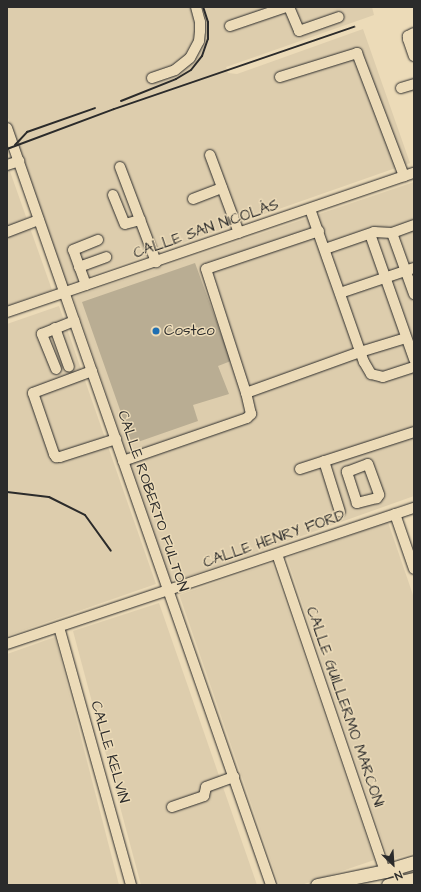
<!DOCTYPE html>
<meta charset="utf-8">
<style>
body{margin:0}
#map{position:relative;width:421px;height:892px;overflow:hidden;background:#ecdbb8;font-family:"Architects Daughter",sans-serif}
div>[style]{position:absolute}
.built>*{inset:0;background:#ddcdad;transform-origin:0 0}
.building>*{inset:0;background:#b9ad93}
.roads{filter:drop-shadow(0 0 1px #2b2b2b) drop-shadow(0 0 1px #2b2b2b)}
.minor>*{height:10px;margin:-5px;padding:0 5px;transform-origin:5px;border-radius:5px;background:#ecdbb8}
.major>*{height:13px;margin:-6.5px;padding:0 6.5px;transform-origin:6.5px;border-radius:6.5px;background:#ecdbb8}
.rail>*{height:2px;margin:-1px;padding:0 1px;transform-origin:1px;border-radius:1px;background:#2b2b2b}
.dots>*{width:11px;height:11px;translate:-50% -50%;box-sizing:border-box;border:2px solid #ecdbb8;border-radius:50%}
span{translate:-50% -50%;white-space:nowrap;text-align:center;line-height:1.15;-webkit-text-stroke:3px #ecdbb8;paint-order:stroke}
.street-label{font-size:15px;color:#2b2b2b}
.poi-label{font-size:15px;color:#2b2b2b}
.left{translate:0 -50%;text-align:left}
.frame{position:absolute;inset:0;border:8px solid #2b2b2b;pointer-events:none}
.north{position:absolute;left:373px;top:844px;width:40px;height:40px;-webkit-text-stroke:3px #ecdbb8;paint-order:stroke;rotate:155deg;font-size:11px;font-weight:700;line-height:16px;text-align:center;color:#2b2b2b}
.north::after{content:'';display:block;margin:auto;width:14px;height:18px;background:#2b2b2b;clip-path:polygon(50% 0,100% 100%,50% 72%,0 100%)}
</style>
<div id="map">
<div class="built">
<div style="clip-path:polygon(7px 7px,372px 7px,374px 15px,226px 67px,228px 73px,237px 74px,363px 29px,410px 163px,66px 284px,7px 115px)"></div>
<div style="clip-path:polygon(7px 163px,52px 290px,7px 306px)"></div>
<div style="clip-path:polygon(414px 182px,414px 496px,175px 581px,170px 578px,73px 297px)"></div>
<div style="clip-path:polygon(59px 306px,156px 584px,7px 636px,7px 324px)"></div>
<div style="clip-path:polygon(388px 522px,414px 598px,414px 853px,389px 860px,287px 558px)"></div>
<div style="left:272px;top:563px;width:314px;height:98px;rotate:71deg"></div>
<div style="clip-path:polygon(159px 603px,257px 885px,141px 885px,73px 631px)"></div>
<div style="clip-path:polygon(55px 637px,119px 885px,7px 885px,7px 654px)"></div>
</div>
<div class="building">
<div style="clip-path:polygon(195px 263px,231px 361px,218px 366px,229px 394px,193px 405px,198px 421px,132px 444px,82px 302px)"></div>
</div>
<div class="roads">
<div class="minor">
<div style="left:289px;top:7px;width:26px;rotate:67deg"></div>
<div style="left:299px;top:31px;width:42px;rotate:-19.3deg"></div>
<div style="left:230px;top:26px;width:59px;rotate:-18.7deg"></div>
<div style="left:414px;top:33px;width:7px;rotate:153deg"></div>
<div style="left:408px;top:36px;width:3px;rotate:90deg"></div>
<div style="left:408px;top:39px;width:18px;rotate:71deg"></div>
<div style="left:280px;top:77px;width:81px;rotate:-17.3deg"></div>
<div style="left:357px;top:53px;width:132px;rotate:69.1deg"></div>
<div style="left:152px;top:78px;width:24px;rotate:-19deg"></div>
<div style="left:175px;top:70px;width:19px;rotate:-39deg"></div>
<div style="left:190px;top:58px;width:19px;rotate:-62deg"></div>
<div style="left:199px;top:41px;width:10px;rotate:-84deg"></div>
<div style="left:200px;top:31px;width:9px;rotate:-90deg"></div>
<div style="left:200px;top:22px;width:16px;rotate:-105deg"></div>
<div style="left:401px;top:88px;width:14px;rotate:-17deg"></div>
<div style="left:7px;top:128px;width:802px;rotate:70.77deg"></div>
<div style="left:210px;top:155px;width:83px;rotate:69.6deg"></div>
<div style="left:7px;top:165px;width:13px;rotate:-18deg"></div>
<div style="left:120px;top:167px;width:102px;rotate:69.2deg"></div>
<div style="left:113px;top:195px;width:31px;rotate:68deg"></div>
<div style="left:125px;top:224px;width:16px;rotate:-15deg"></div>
<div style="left:193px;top:199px;width:31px;rotate:-21deg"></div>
<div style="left:310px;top:209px;width:162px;rotate:70.6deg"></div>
<div style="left:364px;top:362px;width:14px;rotate:60deg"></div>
<div style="left:371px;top:374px;width:12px;rotate:14deg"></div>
<div style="left:383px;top:377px;width:33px;rotate:-18deg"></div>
<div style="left:319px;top:231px;width:119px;rotate:161.4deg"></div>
<div style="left:206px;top:269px;width:130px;rotate:72.1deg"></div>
<div style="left:246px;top:393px;width:121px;rotate:-19.8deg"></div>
<div style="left:360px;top:352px;width:48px;rotate:-16.9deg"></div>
<div style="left:7px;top:232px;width:34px;rotate:-21deg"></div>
<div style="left:392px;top:233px;width:65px;rotate:70.2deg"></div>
<div style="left:370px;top:234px;width:133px;rotate:70.6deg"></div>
<div style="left:325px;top:249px;width:52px;rotate:-19.1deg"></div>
<div style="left:374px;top:232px;width:18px;rotate:3deg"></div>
<div style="left:392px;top:233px;width:23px;rotate:-20deg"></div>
<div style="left:79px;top:267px;width:29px;rotate:-20deg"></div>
<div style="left:86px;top:285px;width:37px;rotate:-110deg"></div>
<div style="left:73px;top:250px;width:27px;rotate:-22deg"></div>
<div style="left:340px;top:293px;width:78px;rotate:-18.7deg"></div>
<div style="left:7px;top:312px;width:430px;rotate:-18.9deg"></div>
<div style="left:55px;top:328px;width:41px;rotate:70.3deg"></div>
<div style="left:56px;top:369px;width:38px;rotate:-112deg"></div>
<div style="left:42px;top:334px;width:35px;rotate:-22deg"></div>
<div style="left:92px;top:371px;width:63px;rotate:159.6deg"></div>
<div style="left:33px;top:393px;width:65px;rotate:71deg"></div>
<div style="left:54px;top:454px;width:4px;rotate:56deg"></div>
<div style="left:56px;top:457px;width:4px"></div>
<div style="left:60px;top:457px;width:59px;rotate:-17.8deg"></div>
<div style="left:123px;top:461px;width:131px;rotate:-19.1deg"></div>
<div style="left:247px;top:418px;width:6px;rotate:-45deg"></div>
<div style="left:251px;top:414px;width:22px;rotate:-103deg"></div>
<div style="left:324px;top:461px;width:53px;rotate:72.6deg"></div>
<div style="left:368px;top:464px;width:33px;rotate:70deg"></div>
<div style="left:379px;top:495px;width:4px;rotate:124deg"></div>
<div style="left:377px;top:498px;width:21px;rotate:166deg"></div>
<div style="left:357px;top:503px;width:33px;rotate:-108deg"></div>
<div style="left:347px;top:472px;width:22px;rotate:-21deg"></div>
<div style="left:300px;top:469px;width:120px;rotate:-18deg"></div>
<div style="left:395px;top:514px;width:58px;rotate:70.9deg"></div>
<div style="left:277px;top:554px;width:335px;rotate:71.2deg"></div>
<div style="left:59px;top:627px;width:268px;rotate:74.4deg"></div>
<div style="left:7px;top:644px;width:429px;rotate:-18.5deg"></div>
<div style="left:172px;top:807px;width:34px;rotate:-19deg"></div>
<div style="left:204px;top:796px;width:9px;rotate:-77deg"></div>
<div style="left:206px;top:787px;width:30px;rotate:-20deg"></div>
</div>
<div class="major">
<div style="left:317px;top:885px;width:69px;rotate:-11.6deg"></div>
<div style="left:385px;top:871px;width:30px;rotate:-17deg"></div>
<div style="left:388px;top:885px;width:27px;rotate:-13deg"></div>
</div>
</div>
<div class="rail">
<div style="left:121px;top:101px;width:59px;rotate:-21.8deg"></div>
<div style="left:176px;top:79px;width:17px;rotate:-31deg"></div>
<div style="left:191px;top:70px;width:18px;rotate:-52deg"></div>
<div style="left:202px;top:56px;width:18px;rotate:-71deg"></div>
<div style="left:208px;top:39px;width:17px;rotate:-90deg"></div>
<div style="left:208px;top:22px;width:16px;rotate:-108deg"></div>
<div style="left:15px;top:145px;width:18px;rotate:-47deg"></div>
<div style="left:27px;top:132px;width:72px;rotate:-19.4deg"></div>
<div style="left:7px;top:149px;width:114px;rotate:-20.5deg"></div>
<div style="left:114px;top:109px;width:254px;rotate:-18.9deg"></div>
<div style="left:7px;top:492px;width:42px;rotate:6.8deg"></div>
<div style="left:49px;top:497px;width:40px;rotate:26.6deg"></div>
<div style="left:85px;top:515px;width:44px;rotate:54.2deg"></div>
</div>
<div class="dots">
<div style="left:156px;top:331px;background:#1f6fb2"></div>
</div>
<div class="street-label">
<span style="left:206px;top:229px;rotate:-19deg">CALLE SAN NICOLÁS</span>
<span style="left:153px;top:501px;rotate:71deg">CALLE ROBERTO FULTON</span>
<span style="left:274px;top:539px;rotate:-19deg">CALLE HENRY FORD</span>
<span style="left:345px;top:707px;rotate:71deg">CALLE GUILLERMO MARCONI</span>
<span style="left:110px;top:752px;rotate:74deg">CALLE KELVIN</span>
</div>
<div class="poi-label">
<span class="left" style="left:164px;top:331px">Costco</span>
</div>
<div class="frame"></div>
<div class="north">N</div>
</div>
